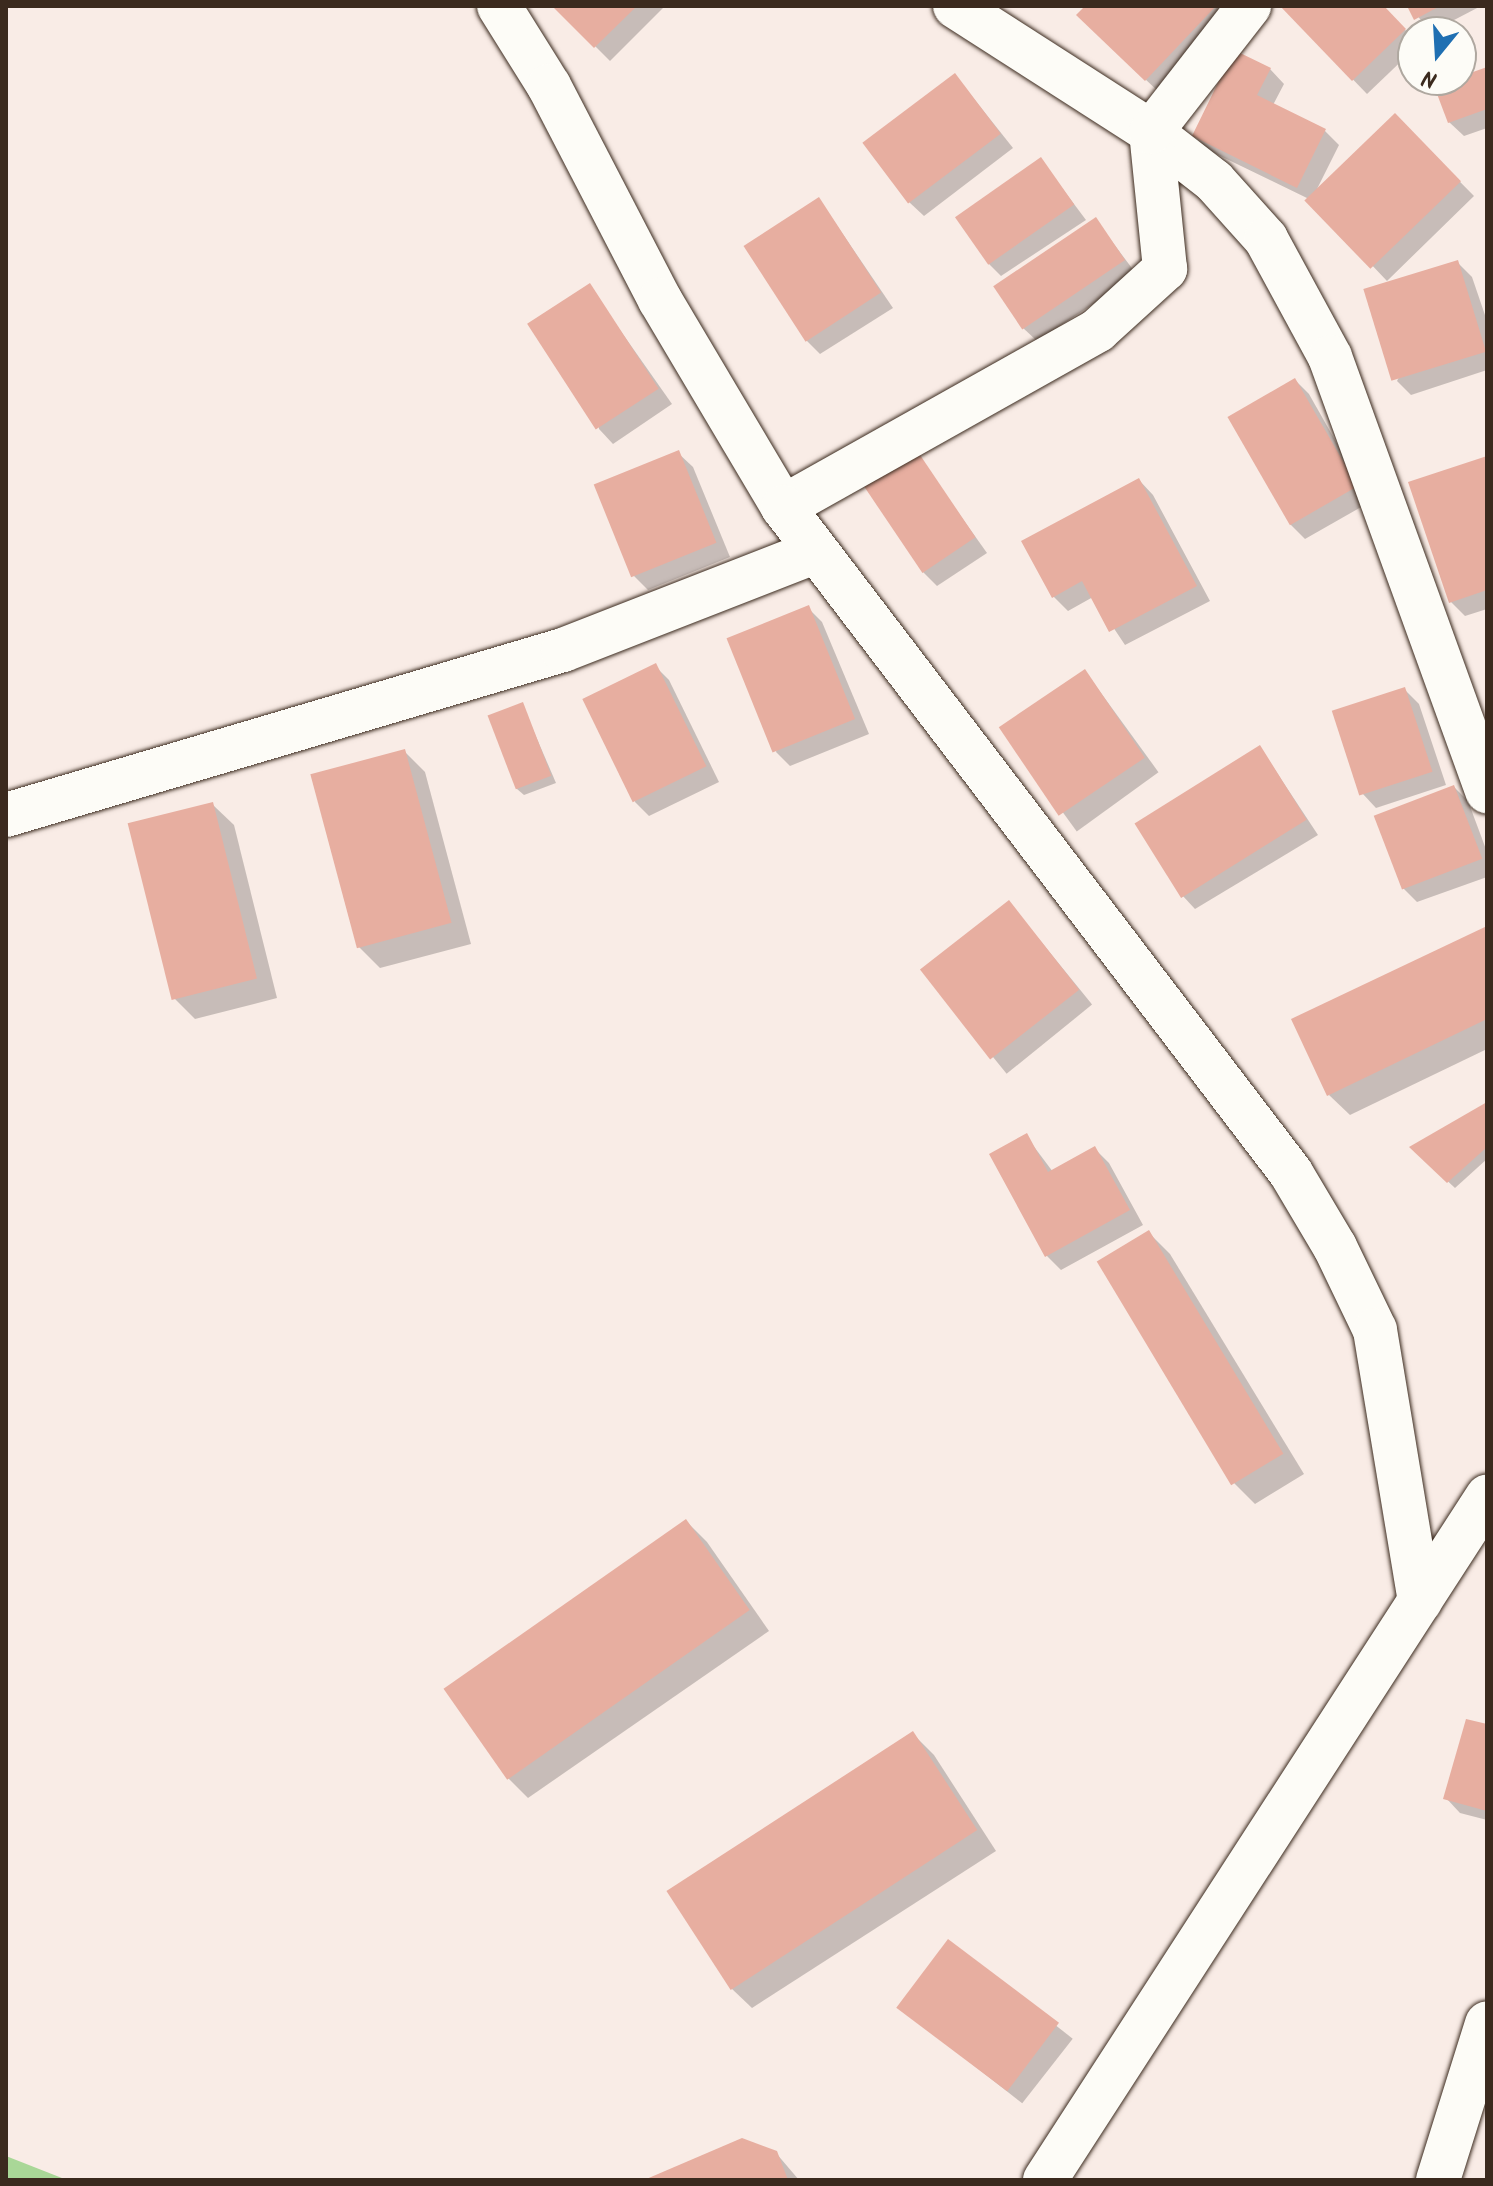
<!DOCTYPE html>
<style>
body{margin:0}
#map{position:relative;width:1493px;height:2186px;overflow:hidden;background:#f9ece6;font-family:Kalam,sans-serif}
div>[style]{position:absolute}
.green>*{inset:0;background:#a9d797}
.shadow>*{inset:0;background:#0003;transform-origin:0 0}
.building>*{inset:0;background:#e7aea0;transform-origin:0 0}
.roads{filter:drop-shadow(0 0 2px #3b2a1e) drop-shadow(0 0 2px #3b2a1e)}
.street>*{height:44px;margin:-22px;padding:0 22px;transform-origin:22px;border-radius:22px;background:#fdfcf7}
.secondary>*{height:44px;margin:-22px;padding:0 22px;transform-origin:22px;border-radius:22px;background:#fdfcf7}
span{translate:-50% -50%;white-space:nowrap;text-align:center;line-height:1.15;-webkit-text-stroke:6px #fdfcf7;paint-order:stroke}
.frame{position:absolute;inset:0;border:8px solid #3b2a1e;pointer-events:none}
.north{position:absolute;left:1397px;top:16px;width:80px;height:80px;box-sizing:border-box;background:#fdfcf7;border:2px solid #afa8a0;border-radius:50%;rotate:198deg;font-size:22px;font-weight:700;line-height:32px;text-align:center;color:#3b2a1e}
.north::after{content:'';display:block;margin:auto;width:28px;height:36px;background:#1f6fb2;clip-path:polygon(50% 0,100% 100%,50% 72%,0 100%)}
</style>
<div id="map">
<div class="green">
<div style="clip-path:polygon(6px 2156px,67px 2180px,6px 2180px)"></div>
</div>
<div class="shadow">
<div style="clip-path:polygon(555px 6px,665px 6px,610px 61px)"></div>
<div style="clip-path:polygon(1088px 6px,1215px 6px,1230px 20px,1161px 94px,1092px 29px)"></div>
<div style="clip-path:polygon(1282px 6px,1382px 6px,1413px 38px,1413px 50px,1367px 94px)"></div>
<div style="clip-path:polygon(1409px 6px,1481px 6px,1431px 32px)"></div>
<div style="clip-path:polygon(1270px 69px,1284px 84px,1273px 105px,1325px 131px,1339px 145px,1316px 191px,1395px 116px,1474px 196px,1387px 281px,1309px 199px,1208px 150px,1194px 135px)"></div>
<div style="clip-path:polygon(1487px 69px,1487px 128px,1464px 136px,1449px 122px)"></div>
<div style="clip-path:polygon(955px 75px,1013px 148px,924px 216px,909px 202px)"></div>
<div style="clip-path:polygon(1041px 160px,1086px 220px,1001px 276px,987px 262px)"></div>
<div style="clip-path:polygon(819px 199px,893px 308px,820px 354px,806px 340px)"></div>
<div style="clip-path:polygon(1096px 220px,1137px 275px,1037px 341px,1022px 327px)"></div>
<div style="clip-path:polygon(1458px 263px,1472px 277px,1487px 321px,1487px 370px,1411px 395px,1397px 381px)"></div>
<div style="clip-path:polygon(589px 286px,672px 404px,613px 444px,599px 429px)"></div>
<div style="clip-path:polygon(1295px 380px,1309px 394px,1370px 502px,1305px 539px,1291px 525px)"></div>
<div style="clip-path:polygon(913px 449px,987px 553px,937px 586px,923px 572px)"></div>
<div style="clip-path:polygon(678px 453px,693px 467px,730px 557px,648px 590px,634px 576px)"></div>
<div style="clip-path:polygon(1487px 458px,1487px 609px,1465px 616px,1451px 602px)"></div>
<div style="clip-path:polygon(1139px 480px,1153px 495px,1210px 601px,1125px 645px,1093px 597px,1068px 611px,1053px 596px)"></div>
<div style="clip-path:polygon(808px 608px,822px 622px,869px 734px,790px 766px,776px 752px)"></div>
<div style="clip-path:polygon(655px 666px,669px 680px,719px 782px,649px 816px,635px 802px)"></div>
<div style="left:1085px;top:671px;width:125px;height:101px;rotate:54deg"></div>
<div style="clip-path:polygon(1404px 689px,1419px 704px,1446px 785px,1376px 808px,1362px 793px)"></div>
<div style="clip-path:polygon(522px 704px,556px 783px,524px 795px,517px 789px)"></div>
<div style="clip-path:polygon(1260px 747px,1318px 835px,1195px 909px,1181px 894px)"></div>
<div style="clip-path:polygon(404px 751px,425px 772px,471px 944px,380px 968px,359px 947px)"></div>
<div style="clip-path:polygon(1454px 787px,1468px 801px,1487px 852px,1487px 877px,1417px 902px,1403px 888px)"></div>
<div style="clip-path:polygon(213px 805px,234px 825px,277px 998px,195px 1019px,174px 998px)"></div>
<div style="left:1009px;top:902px;width:132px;height:110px;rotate:51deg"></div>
<div style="clip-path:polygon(1487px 928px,1487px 1049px,1350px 1115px,1329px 1095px)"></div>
<div style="clip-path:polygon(1487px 1105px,1487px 1159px,1455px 1188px,1412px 1148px)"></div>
<div style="clip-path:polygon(1026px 1136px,1053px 1172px,1095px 1149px,1109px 1163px,1143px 1225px,1061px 1270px,1047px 1256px)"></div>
<div style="clip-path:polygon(1149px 1233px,1170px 1254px,1304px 1474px,1255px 1504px,1234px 1483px)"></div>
<div style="clip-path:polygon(686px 1521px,707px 1542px,769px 1631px,528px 1798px,507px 1777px)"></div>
<div style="clip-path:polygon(1487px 1726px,1487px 1820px,1460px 1813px,1446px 1798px)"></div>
<div style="clip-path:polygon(913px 1734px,934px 1755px,996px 1851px,752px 2008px,731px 1988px)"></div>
<div style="left:949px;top:1942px;width:157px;height:82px;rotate:38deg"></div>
<div style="clip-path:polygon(776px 2153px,799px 2180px,649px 2180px)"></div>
</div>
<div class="building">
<div style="clip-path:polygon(552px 6px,637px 6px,594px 48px)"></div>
<div style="clip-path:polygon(1085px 6px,1216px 6px,1145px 81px,1076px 15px)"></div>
<div style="clip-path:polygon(1280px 6px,1384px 6px,1406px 29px,1352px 81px)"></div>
<div style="clip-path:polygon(1407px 6px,1440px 6px,1414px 20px)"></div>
<div style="clip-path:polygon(1234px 50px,1271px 68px,1257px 95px,1326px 129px,1297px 188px,1192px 136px)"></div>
<div style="clip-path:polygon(1487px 67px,1487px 109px,1448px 123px,1434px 86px)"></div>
<div style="left:955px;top:73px;width:76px;height:116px;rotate:53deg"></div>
<div style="left:1395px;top:113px;width:95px;height:126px;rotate:46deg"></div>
<div style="left:1041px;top:157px;width:58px;height:105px;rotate:55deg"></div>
<div style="left:819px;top:197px;width:114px;height:90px;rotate:57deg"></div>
<div style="left:1096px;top:217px;width:52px;height:124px;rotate:56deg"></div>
<div style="left:1458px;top:260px;width:96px;height:99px;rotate:73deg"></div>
<div style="left:590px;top:283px;width:126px;height:75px;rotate:57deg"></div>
<div style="left:1295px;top:378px;width:125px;height:78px;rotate:60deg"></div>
<div style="left:914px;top:446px;width:110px;height:64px;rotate:56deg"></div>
<div style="left:679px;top:450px;width:100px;height:92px;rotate:68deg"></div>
<div style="clip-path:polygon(1487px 456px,1487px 590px,1449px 603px,1408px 482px)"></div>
<div style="clip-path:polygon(1139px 478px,1197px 586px,1109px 632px,1082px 581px,1052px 598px,1021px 541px)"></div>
<div style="left:809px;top:605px;width:123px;height:89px;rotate:68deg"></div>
<div style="left:656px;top:663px;width:115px;height:82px;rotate:64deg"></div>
<div style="left:1085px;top:669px;width:107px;height:104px;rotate:56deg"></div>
<div style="left:1405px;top:687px;width:89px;height:77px;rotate:72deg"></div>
<div style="left:523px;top:702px;width:79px;height:38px;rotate:69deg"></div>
<div style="left:1260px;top:745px;width:88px;height:148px;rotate:58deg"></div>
<div style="left:405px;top:749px;width:180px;height:98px;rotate:75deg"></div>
<div style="left:1454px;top:785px;width:79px;height:86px;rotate:69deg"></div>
<div style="left:213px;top:802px;width:182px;height:88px;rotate:76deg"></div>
<div style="left:1009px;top:900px;width:114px;height:113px;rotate:52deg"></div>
<div style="clip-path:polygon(1487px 926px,1487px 1019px,1327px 1096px,1291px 1019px)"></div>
<div style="clip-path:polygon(1487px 1102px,1487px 1147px,1447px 1183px,1409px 1147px)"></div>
<div style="clip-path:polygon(1027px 1133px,1048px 1172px,1095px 1146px,1130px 1210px,1045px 1257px,989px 1154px)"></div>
<div style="left:1149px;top:1230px;width:261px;height:61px;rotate:59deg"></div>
<div style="left:686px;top:1519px;width:111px;height:296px;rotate:55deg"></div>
<div style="clip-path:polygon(1466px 1719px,1487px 1724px,1487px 1811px,1443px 1799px)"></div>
<div style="left:913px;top:1731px;width:118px;height:294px;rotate:57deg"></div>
<div style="left:948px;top:1939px;width:139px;height:86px;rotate:37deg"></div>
<div style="clip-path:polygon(742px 2138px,777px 2151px,788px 2180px,644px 2180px)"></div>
</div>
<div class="roads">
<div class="street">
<div style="left:955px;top:6px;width:233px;rotate:32.7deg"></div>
<div style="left:1151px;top:132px;width:80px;rotate:37.9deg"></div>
<div style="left:1214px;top:181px;width:78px;rotate:48.1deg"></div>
<div style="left:1266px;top:239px;width:134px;rotate:61.5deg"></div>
<div style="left:1330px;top:357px;width:462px;rotate:70.1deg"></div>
<div style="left:783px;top:507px;width:361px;rotate:-29.3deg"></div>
<div style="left:1098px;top:330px;width:91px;rotate:-42.3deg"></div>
<div style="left:1165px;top:269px;width:138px;rotate:-95.8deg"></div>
<div style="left:1151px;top:132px;width:160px;rotate:-52.1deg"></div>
<div style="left:6px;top:815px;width:581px;rotate:-16.5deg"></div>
<div style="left:563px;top:650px;width:269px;rotate:-21.3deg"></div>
</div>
<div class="secondary">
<div style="left:499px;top:6px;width:94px;rotate:58deg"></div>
<div style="left:549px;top:86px;width:241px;rotate:62.6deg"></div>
<div style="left:660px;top:300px;width:241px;rotate:59.3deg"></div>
<div style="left:783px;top:507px;width:838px;rotate:52.66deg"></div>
<div style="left:1291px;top:1173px;width:86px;rotate:59.3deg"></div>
<div style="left:1335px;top:1247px;width:92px;rotate:64.3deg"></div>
<div style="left:1375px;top:1330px;width:275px;rotate:80.6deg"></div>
<div style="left:1045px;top:2180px;width:814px;rotate:-57.09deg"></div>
<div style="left:1438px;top:2180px;width:164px;rotate:-72.6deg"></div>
</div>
</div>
<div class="frame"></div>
<div class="north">N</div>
</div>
